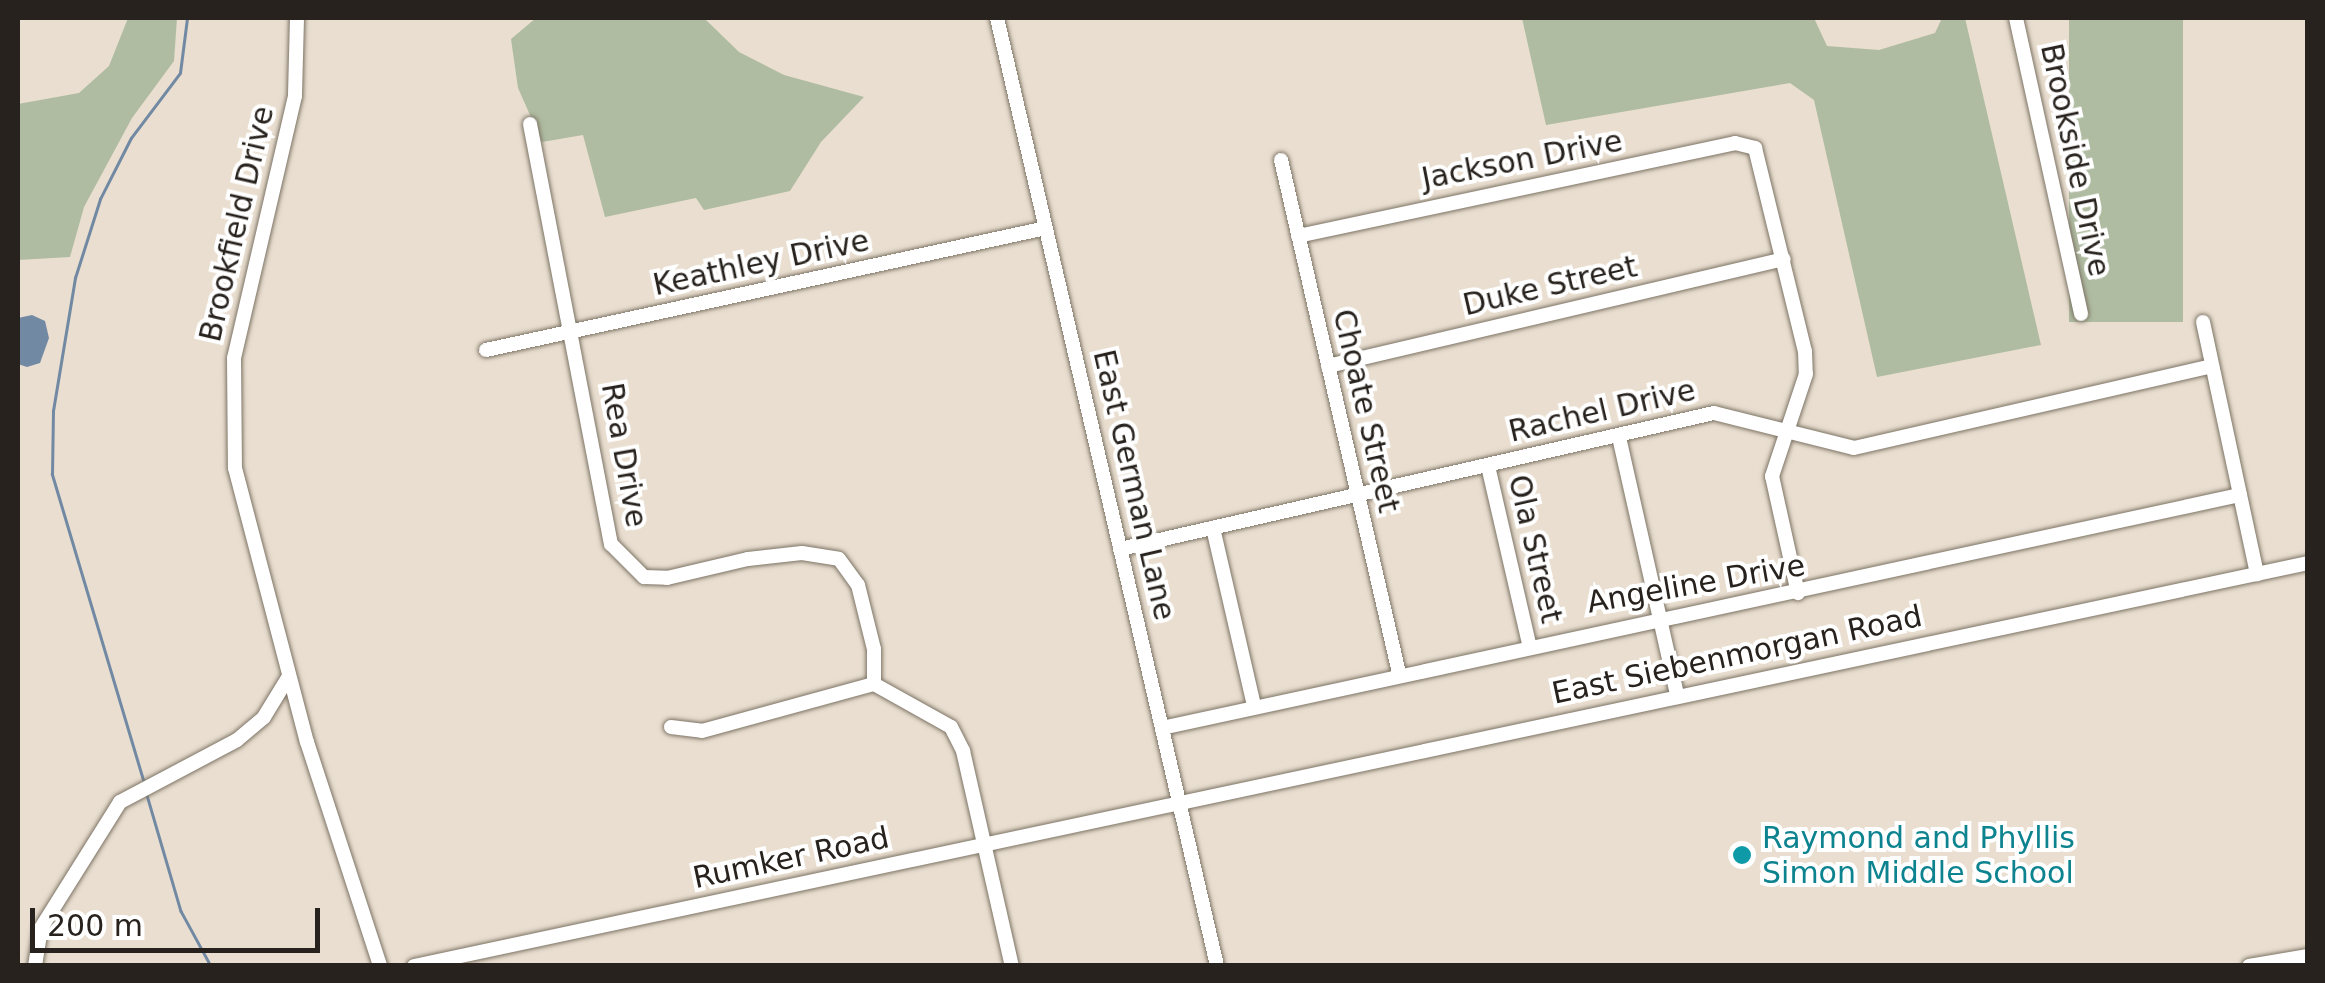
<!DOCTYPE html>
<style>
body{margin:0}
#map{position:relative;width:2325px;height:983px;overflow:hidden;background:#e9decf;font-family:"DejaVu Sans",sans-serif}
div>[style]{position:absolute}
.green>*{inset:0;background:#afbca1;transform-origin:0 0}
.water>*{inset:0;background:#7289a4}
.stream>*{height:2.5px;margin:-1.25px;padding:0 1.25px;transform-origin:1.25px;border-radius:1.25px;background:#7289a4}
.roads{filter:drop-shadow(0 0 2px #7d7466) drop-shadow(0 0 2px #7d7466)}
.minor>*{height:14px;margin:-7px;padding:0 7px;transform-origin:7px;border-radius:7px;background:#fff}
.dots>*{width:28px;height:28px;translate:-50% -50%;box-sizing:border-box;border:5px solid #fff;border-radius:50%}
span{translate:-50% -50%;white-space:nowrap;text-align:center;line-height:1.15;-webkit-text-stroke:8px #fff;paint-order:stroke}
.street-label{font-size:30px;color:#27221d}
.culture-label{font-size:30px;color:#0d838f}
.left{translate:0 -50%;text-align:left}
.frame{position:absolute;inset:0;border:20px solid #27221d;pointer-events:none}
.scale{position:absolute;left:30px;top:908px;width:290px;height:45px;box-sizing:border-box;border:5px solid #27221d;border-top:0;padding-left:12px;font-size:30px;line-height:35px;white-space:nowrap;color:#27221d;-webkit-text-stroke:8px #fff;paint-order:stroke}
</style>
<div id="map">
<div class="green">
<div style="clip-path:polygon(128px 18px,177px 18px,174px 61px,132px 118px,84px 207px,70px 257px,18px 260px,18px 104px,79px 93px,109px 66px)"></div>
<div style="clip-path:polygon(536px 18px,704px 18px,739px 52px,784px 75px,864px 97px,821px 142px,790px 191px,704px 210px,696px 198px,605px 217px,583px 135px,542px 142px,518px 88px,511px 39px)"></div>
<div style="clip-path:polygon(1522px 18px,1814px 18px,1827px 46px,1879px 50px,1935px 33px,1942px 18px,1965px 18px,2041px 345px,1877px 377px,1814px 100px,1790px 83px,1546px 125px)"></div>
<div style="left:2069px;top:18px;width:114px;height:304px"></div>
</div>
<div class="water">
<div style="clip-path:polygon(32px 315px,45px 321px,49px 338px,40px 363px,27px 367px,18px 364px,18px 318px)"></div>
</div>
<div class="stream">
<div style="left:143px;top:780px;width:319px;rotate:-106.6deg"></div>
<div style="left:52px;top:474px;width:63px;rotate:-89.1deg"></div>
<div style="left:53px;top:411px;width:135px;rotate:-80.6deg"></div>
<div style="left:75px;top:278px;width:83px;rotate:-72.4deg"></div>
<div style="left:100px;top:199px;width:68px;rotate:-63.1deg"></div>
<div style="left:131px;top:138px;width:81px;rotate:-53deg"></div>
<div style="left:180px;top:73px;width:55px;rotate:-82.7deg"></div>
<div style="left:147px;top:795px;width:121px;rotate:73.7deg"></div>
<div style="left:181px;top:911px;width:63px;rotate:61.4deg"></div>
</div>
<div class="roads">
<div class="minor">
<div style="left:297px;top:18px;width:78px;rotate:91.5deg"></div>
<div style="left:295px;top:96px;width:269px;rotate:103.1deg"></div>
<div style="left:234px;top:358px;width:110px;rotate:89.5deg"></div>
<div style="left:235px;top:468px;width:283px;rotate:75.3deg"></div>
<div style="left:307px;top:742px;width:236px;rotate:71.9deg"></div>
<div style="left:997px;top:18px;width:973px;rotate:76.93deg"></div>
<div style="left:2016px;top:18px;width:303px;rotate:77.6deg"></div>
<div style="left:530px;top:124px;width:428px;rotate:79.1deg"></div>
<div style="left:611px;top:544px;width:47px;rotate:45deg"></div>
<div style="left:644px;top:577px;width:23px;rotate:2deg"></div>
<div style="left:667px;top:578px;width:83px;rotate:-13.2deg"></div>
<div style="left:748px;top:559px;width:54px;rotate:-6.3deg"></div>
<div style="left:802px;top:553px;width:37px;rotate:9deg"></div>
<div style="left:839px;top:559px;width:32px;rotate:54deg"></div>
<div style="left:858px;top:585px;width:66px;rotate:76deg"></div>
<div style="left:874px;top:649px;width:35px;rotate:90deg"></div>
<div style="left:1281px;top:160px;width:526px;rotate:77.05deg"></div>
<div style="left:1298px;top:236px;width:447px;rotate:-12deg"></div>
<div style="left:1735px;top:143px;width:21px;rotate:14deg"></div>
<div style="left:1755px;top:148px;width:209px;rotate:76.2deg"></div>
<div style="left:1805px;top:351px;width:23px;rotate:88deg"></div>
<div style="left:1806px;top:374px;width:108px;rotate:108.4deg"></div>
<div style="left:1772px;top:476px;width:120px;rotate:77.5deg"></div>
<div style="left:2203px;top:322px;width:258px;rotate:77.9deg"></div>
<div style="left:486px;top:350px;width:573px;rotate:-12.29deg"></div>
<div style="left:1328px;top:366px;width:468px;rotate:-13.2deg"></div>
<div style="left:1619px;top:437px;width:264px;rotate:77.3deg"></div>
<div style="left:1488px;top:466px;width:183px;rotate:77deg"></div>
<div style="left:1213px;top:528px;width:183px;rotate:77deg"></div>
<div style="left:1120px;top:549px;width:609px;rotate:-12.9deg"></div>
<div style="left:1714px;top:413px;width:144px;rotate:14deg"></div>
<div style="left:1854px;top:448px;width:367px;rotate:-12.9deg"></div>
<div style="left:874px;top:684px;width:88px;rotate:29.2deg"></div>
<div style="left:951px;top:727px;width:27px;rotate:63deg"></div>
<div style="left:963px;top:751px;width:221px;rotate:77.2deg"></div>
<div style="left:671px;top:727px;width:31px;rotate:7deg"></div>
<div style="left:702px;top:731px;width:178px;rotate:-15.3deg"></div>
<div style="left:1162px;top:728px;width:1103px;rotate:-12.2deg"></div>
<div style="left:35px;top:966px;width:38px;rotate:-81deg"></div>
<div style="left:41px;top:928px;width:149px;rotate:-57.9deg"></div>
<div style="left:120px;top:802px;width:132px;rotate:-27.9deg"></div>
<div style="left:237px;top:740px;width:35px;rotate:-40deg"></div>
<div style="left:264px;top:717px;width:48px;rotate:-58.6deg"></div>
<div style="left:414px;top:966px;width:1936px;rotate:-12.01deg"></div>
<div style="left:2249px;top:966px;width:60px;rotate:-9.6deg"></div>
</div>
</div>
<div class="dots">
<div style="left:1742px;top:855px;background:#0f9aa8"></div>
</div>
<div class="street-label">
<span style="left:1522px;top:160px;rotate:-11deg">Jackson Drive</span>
<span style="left:2075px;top:160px;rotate:78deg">Brookside Drive</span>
<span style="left:237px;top:224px;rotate:-77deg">Brookfield Drive</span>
<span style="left:761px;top:263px;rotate:-12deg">Keathley Drive</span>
<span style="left:1550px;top:286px;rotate:-13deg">Duke Street</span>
<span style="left:1366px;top:411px;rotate:77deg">Choate Street</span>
<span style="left:1602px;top:411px;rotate:-13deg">Rachel Drive</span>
<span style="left:624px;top:455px;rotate:80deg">Rea Drive</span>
<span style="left:1134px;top:485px;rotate:77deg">East German Lane</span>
<span style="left:1535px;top:549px;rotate:77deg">Ola Street</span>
<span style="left:1696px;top:584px;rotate:-10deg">Angeline Drive</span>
<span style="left:1737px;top:655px;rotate:-12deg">East Siebenmorgan Road</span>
<span style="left:791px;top:858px;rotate:-12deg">Rumker Road</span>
</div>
<div class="culture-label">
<span class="left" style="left:1762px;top:855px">Raymond and Phyllis<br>Simon Middle School</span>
</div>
<div class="frame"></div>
<div class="scale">200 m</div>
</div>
